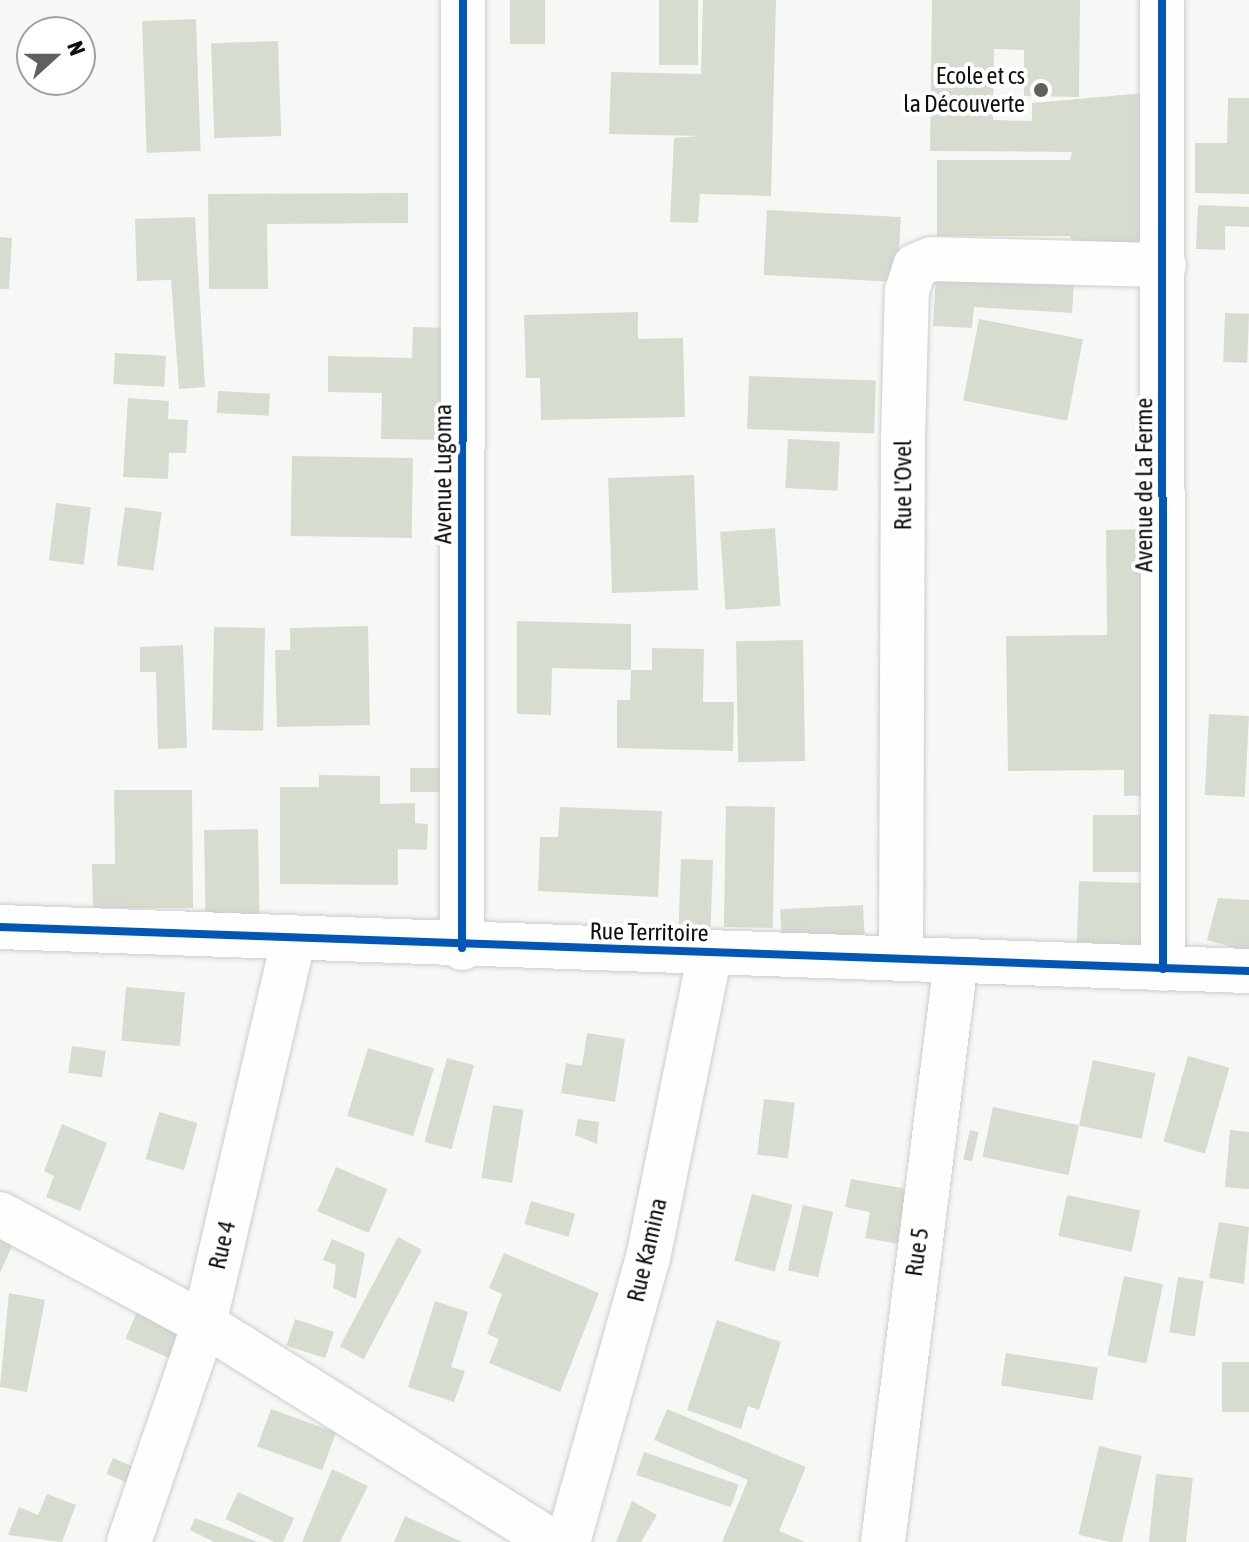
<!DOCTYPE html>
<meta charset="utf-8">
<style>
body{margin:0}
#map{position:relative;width:1249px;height:1542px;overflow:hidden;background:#f7f8f6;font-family:"Asap Condensed",sans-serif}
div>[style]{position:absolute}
.building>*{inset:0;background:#d7dcd1;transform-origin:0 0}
.roads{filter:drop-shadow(0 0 2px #cccdcb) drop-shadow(0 0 2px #cccdcb)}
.minor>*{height:44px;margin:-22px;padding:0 22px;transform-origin:22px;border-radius:22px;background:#fefefe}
.cycleway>*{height:8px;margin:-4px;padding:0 4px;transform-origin:4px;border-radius:4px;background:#0057b8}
.dots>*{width:22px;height:22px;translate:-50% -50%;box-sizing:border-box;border:4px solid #fff;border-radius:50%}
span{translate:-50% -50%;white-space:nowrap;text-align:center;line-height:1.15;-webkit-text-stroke:8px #fff;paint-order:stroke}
.poi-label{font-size:24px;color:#0e0f0e}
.right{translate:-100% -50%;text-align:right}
.street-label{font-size:24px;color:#0e0f0e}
.north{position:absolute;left:16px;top:16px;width:80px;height:80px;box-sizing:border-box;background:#fff;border:2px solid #9f9f9f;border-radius:50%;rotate:69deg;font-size:22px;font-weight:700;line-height:32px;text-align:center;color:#0e0f0e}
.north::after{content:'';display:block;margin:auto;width:28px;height:36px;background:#60615f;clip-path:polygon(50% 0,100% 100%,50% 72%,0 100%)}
</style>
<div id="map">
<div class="building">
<div style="left:510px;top:0;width:35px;height:44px"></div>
<div style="left:659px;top:0;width:39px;height:65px"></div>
<div style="clip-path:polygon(703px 0,776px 0,771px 196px,700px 194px,698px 223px,670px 222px,674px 138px,699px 136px,609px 134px,611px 72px,701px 74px)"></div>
<div style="clip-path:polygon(932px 0,1080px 0,1079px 97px,1024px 96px,1024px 50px,994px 49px,993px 120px,1032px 121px,1032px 103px,1156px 92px,1159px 248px,1077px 249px,1070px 236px,937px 236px,937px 160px,1070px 160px,1072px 152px,930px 151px)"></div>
<div style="left:196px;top:19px;width:132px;height:54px;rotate:88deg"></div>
<div style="left:278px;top:41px;width:95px;height:67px;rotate:88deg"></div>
<div style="clip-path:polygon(1228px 98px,1249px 98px,1249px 194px,1195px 193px,1195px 143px,1227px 143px)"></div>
<div style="clip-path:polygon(408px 193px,408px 223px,267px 224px,268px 289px,209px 289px,208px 194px)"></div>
<div style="clip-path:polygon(1198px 205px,1249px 207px,1249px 227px,1225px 226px,1225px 250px,1196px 249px)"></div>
<div style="left:767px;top:210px;width:134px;height:65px;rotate:3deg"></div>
<div style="clip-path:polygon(195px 217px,205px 387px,179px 389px,171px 280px,137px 281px,135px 219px)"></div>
<div style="clip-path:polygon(0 237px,12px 238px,9px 289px,0 289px)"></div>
<div style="clip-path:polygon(936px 275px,1074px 284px,1072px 313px,974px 307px,972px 328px,933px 326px)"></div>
<div style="clip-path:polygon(638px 312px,638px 339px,683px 338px,685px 417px,541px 420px,540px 378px,526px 378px,524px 315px)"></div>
<div style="left:1225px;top:313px;width:24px;height:49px;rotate:2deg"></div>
<div style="left:979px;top:319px;width:106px;height:83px;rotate:11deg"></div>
<div style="clip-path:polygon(413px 327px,452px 328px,450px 440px,381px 439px,382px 393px,328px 392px,328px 356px,412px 358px)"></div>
<div style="left:115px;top:353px;width:51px;height:31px;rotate:3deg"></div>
<div style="left:749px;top:376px;width:127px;height:53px;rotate:2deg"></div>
<div style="left:218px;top:391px;width:52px;height:22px;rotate:3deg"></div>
<div style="clip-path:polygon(128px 398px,169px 401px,168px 419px,188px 420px,186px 453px,169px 453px,168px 479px,123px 477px)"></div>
<div style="left:788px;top:439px;width:52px;height:49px;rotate:3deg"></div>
<div style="left:292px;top:456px;width:121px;height:80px;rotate:1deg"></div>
<div style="left:694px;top:475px;width:115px;height:86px;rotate:88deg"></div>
<div style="left:56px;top:503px;width:35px;height:58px;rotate:7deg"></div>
<div style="left:125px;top:507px;width:37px;height:59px;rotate:8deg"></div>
<div style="left:775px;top:528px;width:78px;height:55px;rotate:86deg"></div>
<div style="clip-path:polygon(1146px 529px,1151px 795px,1124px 796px,1124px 770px,1008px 771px,1006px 636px,1107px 635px,1106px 530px)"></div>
<div style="clip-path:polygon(517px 621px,631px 624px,631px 670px,552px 668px,551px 715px,517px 714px)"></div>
<div style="clip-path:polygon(368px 626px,370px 725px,277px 727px,275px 650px,290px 650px,290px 628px)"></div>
<div style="left:214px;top:627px;width:51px;height:103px;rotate:1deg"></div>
<div style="left:803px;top:640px;width:121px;height:67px;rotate:89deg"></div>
<div style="clip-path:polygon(183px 645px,187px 748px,158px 749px,156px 672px,140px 672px,140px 647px)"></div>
<div style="clip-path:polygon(652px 648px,704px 649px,703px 702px,734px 702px,733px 751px,617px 748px,617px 700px,630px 700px,631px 670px,652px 670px)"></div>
<div style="left:1209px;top:714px;width:40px;height:81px;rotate:3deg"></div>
<div style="left:442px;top:768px;width:24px;height:32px;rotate:90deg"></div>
<div style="clip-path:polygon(319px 775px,380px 776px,380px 804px,415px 803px,415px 823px,428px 824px,427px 850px,398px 849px,398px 885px,280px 884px,280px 787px,319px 787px)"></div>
<div style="clip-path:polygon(114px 790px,192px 790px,193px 908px,93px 908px,92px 864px,115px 864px)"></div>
<div style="left:726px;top:806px;width:49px;height:121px;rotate:1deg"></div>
<div style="clip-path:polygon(560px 807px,662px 811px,658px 897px,538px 891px,540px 837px,558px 837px)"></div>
<div style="left:1093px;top:815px;width:58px;height:57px"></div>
<div style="left:258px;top:829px;width:98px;height:54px;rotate:89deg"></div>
<div style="left:681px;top:859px;width:32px;height:72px;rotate:2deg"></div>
<div style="left:1079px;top:881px;width:75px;height:62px;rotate:2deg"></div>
<div style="clip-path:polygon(1218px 898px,1249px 900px,1249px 952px,1207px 940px)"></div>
<div style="left:863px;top:905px;width:40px;height:83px;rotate:87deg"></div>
<div style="left:126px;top:987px;width:59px;height:54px;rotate:5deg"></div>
<div style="clip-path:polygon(587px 1033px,625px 1039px,615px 1102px,561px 1093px,566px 1063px,582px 1066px)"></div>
<div style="left:72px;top:1046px;width:34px;height:27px;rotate:8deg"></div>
<div style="left:368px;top:1048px;width:69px;height:71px;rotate:17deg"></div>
<div style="left:1188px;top:1056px;width:43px;height:89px;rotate:16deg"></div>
<div style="left:447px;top:1058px;width:28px;height:87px;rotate:15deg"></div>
<div style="left:1093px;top:1060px;width:64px;height:67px;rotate:12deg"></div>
<div style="left:764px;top:1099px;width:31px;height:56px;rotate:7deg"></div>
<div style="left:493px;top:1105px;width:31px;height:74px;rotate:9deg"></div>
<div style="left:993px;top:1107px;width:88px;height:51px;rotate:12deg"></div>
<div style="left:159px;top:1112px;width:40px;height:49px;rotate:16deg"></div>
<div style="clip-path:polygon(578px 1119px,599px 1122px,597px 1144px,575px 1135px)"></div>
<div style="clip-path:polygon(62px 1124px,107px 1143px,80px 1211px,46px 1197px,54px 1176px,44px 1171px)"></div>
<div style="left:970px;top:1130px;width:9px;height:30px;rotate:13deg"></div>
<div style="clip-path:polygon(1230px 1130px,1249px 1132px,1249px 1189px,1225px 1187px)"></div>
<div style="left:336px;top:1167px;width:56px;height:48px;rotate:23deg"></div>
<div style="clip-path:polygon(851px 1179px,907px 1189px,898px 1244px,865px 1238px,870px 1212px,845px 1207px)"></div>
<div style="left:752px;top:1194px;width:42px;height:69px;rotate:15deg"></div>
<div style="left:1067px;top:1195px;width:75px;height:42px;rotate:12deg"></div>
<div style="left:531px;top:1201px;width:46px;height:24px;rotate:16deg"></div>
<div style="left:803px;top:1205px;width:31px;height:67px;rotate:13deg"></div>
<div style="clip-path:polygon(1219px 1222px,1249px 1227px,1244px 1284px,1209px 1278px)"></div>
<div style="clip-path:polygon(0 1223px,18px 1232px,0 1273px)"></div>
<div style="left:398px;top:1237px;width:27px;height:124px;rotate:28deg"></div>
<div style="clip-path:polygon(332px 1239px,365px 1253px,356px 1299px,333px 1288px,336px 1265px,323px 1260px)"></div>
<div style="clip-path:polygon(504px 1253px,599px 1293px,560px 1392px,489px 1363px,499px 1339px,487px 1334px,502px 1294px,489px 1288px)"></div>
<div style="left:1124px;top:1276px;width:40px;height:81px;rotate:12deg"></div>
<div style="left:1178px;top:1277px;width:26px;height:56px;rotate:9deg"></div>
<div style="clip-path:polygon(9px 1293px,45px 1300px,27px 1392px,0 1387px)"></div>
<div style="clip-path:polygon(435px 1301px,468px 1312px,451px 1367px,465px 1371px,454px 1402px,408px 1387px)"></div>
<div style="left:137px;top:1312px;width:52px;height:29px;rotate:24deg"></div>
<div style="left:295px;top:1319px;width:41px;height:28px;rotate:18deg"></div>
<div style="clip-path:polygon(717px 1320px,781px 1342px,759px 1410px,748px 1406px,741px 1429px,687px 1410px)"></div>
<div style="left:1006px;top:1353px;width:93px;height:33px;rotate:9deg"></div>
<div style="left:1222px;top:1362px;width:27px;height:50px"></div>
<div style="left:271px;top:1409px;width:69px;height:40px;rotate:20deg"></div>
<div style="clip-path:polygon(667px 1409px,806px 1467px,779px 1531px,805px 1542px,722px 1542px,748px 1480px,654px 1440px)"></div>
<div style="left:1099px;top:1446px;width:44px;height:91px;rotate:13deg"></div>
<div style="left:644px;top:1452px;width:100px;height:24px;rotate:19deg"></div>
<div style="left:113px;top:1458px;width:40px;height:17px;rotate:23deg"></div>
<div style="clip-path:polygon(332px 1469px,368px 1486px,340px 1542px,302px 1542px)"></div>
<div style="left:1156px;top:1474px;width:37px;height:68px;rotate:6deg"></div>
<div style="left:238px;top:1492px;width:62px;height:30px;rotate:25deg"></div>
<div style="clip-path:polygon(47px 1494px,76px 1505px,62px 1542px,8px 1535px,19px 1507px,38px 1515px)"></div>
<div style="clip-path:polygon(632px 1501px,657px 1515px,641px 1542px,616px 1542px)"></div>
<div style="clip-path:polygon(405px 1516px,462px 1542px,394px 1542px)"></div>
<div style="clip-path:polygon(195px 1518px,258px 1542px,214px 1542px,190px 1530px)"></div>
</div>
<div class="roads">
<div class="minor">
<div style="left:1162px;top:0;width:969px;rotate:89.94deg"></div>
<div style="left:0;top:927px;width:1250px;rotate:2.02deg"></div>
<div style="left:462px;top:948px;width:948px;rotate:-89.94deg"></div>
<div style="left:901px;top:956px;width:517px;rotate:-89.78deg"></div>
<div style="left:903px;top:439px;width:148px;rotate:-88.5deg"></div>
<div style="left:907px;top:291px;width:26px;rotate:-72deg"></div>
<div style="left:915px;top:266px;width:18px;rotate:-22deg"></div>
<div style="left:932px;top:259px;width:232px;rotate:1.5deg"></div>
<div style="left:0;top:1214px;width:232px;rotate:28.3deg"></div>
<div style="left:204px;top:1324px;width:411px;rotate:32deg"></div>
<div style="left:129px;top:1542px;width:231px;rotate:-71deg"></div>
<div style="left:204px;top:1324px;width:393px;rotate:-76.9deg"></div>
<div style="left:568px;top:1542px;width:295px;rotate:-74.3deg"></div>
<div style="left:648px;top:1258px;width:311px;rotate:-78.5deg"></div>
<div style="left:883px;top:1542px;width:585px;rotate:-82.83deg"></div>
</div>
</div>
<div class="cycleway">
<div style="left:1162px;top:0;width:969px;rotate:89.94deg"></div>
<div style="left:0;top:927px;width:1250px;rotate:2.02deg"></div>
<div style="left:462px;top:948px;width:948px;rotate:-89.94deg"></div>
</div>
<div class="dots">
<div style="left:1041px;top:90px;background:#60615f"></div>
</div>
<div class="poi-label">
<span class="right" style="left:1025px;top:90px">Ecole et cs<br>la Découverte</span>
</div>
<div class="street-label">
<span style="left:443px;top:474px;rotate:-90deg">Avenue Lugoma</span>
<span style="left:903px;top:485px;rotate:-90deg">Rue L'Ovel</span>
<span style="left:1144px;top:485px;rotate:-90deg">Avenue de La Ferme</span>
<span style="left:649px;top:932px;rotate:1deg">Rue Territoire</span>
<span style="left:222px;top:1245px;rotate:-77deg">Rue 4</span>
<span style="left:647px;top:1250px;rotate:-77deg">Rue Kamina</span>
<span style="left:917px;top:1252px;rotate:-82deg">Rue 5</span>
</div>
<div class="north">N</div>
</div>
